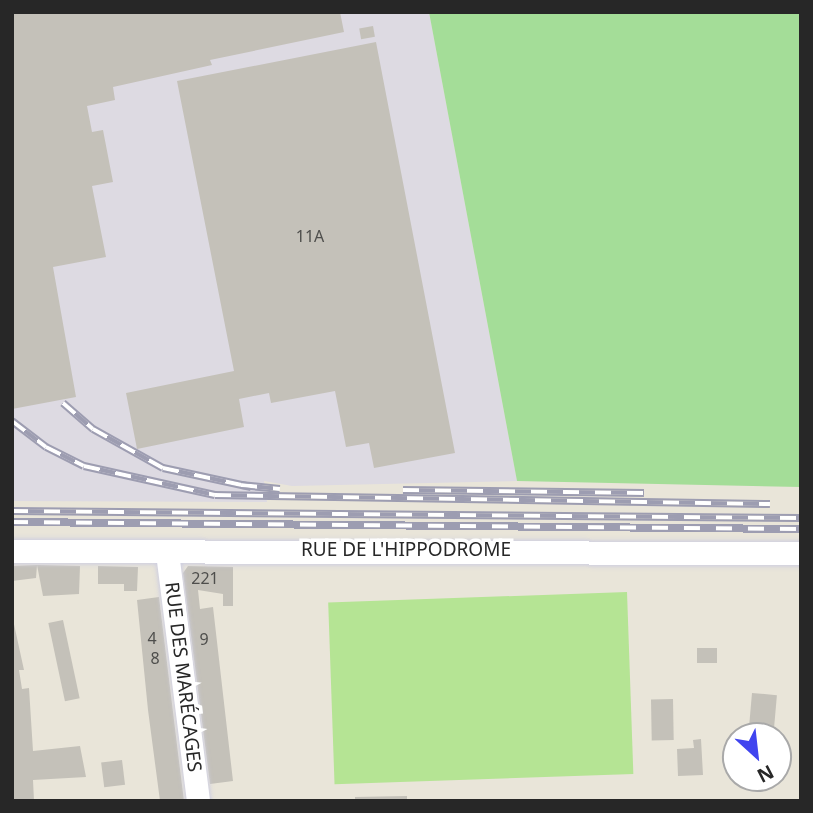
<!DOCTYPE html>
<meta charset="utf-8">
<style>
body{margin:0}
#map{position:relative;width:813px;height:813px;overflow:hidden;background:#e9e5d9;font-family:"Noto Sans",sans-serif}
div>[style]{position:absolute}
.industrial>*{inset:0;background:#dddae2}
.green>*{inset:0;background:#a4dd98}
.pitch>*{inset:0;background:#b5e494;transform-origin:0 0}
.building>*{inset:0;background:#c4c1b9;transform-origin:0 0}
.roads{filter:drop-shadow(0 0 2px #cfcfe0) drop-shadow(0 0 2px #cfcfe0)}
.minor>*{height:23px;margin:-11.5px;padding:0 11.5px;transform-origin:11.5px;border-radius:11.5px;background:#fff}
.rail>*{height:8px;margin-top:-4px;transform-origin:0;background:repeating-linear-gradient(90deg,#fff 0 16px,#9d9db1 0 32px);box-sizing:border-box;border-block:2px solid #9d9db1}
span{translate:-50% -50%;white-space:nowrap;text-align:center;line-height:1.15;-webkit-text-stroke:7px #fff;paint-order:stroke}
.number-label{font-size:16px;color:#4e4e4c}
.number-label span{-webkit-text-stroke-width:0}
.street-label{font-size:19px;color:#272727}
.frame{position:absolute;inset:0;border:14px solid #272727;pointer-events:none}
.north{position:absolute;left:722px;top:722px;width:70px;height:70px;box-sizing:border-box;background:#fff;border:2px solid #a9a9a9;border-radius:50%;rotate:153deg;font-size:19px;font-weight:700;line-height:28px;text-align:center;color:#272727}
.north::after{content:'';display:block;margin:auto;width:24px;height:32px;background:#4044ef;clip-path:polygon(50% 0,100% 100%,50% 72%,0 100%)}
</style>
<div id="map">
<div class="industrial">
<div style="clip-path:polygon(12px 12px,429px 12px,517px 481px,292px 486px,264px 481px,267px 502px,12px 501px)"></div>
</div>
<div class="green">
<div style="clip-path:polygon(429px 12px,801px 12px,801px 487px,517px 481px)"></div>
</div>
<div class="pitch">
<div style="left:627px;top:592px;width:182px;height:299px;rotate:88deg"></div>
</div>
<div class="building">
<div style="clip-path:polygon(12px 12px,340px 12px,344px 32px,210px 60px,212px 65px,113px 87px,115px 100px,87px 106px,92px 132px,103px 130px,113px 182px,92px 186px,106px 257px,53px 267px,76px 397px,12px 409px)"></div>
<div style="left:373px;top:26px;width:11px;height:14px;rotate:80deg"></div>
<div style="clip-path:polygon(376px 42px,455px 453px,374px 468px,369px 443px,346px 447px,335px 391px,271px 403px,269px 393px,239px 399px,244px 427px,137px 449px,126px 393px,234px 371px,177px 81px)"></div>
<div style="clip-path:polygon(37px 565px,36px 578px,12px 581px,12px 566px)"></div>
<div style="clip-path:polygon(37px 565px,80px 566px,79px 594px,43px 596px)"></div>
<div style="clip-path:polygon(98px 566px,138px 567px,137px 591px,124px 591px,124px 584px,98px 584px)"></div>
<div style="clip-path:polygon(188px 566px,233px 567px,233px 606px,223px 606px,223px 594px,198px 590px,200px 609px,213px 607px,233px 781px,210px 784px,183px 573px)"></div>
<div style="clip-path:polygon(159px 597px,178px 753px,184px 801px,160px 801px,148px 710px,137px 600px)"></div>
<div style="clip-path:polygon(12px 615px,24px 670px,19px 670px,22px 689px,29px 688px,33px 751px,80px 746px,86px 777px,33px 780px,34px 801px,14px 801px)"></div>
<div style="left:63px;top:620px;width:80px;height:15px;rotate:78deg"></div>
<div style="left:697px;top:648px;width:20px;height:15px"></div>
<div style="left:752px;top:693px;width:25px;height:43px;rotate:5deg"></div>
<div style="left:673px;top:699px;width:41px;height:22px;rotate:89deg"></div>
<div style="clip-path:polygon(701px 739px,703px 775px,678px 776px,677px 749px,694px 748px,693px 740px)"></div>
<div style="left:122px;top:760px;width:25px;height:21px;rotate:83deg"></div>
<div style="clip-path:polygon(407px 796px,407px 801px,355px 801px,355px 797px)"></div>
</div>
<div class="roads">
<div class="minor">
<div style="left:12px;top:551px;width:789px;rotate:0.15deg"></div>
<div style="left:167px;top:552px;width:251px;rotate:82.9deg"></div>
</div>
</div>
<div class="rail">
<div style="left:63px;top:403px;width:40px;rotate:41deg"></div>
<div style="left:93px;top:429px;width:80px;rotate:29.1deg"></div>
<div style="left:163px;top:468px;width:90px;rotate:12.2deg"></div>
<div style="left:12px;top:421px;width:43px;rotate:37.4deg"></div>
<div style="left:46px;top:447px;width:42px;rotate:26.6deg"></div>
<div style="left:84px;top:466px;width:134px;rotate:12.5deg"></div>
<div style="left:215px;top:495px;width:555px;rotate:0.93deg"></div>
<div style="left:241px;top:485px;width:39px;rotate:6deg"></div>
<div style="left:403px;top:490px;width:241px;rotate:0.7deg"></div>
<div style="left:12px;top:511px;width:789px;rotate:0.51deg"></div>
<div style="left:12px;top:522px;width:789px;rotate:0.51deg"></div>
</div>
<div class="number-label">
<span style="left:310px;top:236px">11A</span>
<span style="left:205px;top:578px">221</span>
<span style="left:152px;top:638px">4</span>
<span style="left:204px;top:639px">9</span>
<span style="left:155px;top:658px">8</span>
</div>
<div class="street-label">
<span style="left:406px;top:550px">RUE DE L'HIPPODROME</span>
<span style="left:183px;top:677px;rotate:83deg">RUE DES MARÉCAGES</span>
</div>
<div class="frame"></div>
<div class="north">N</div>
</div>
